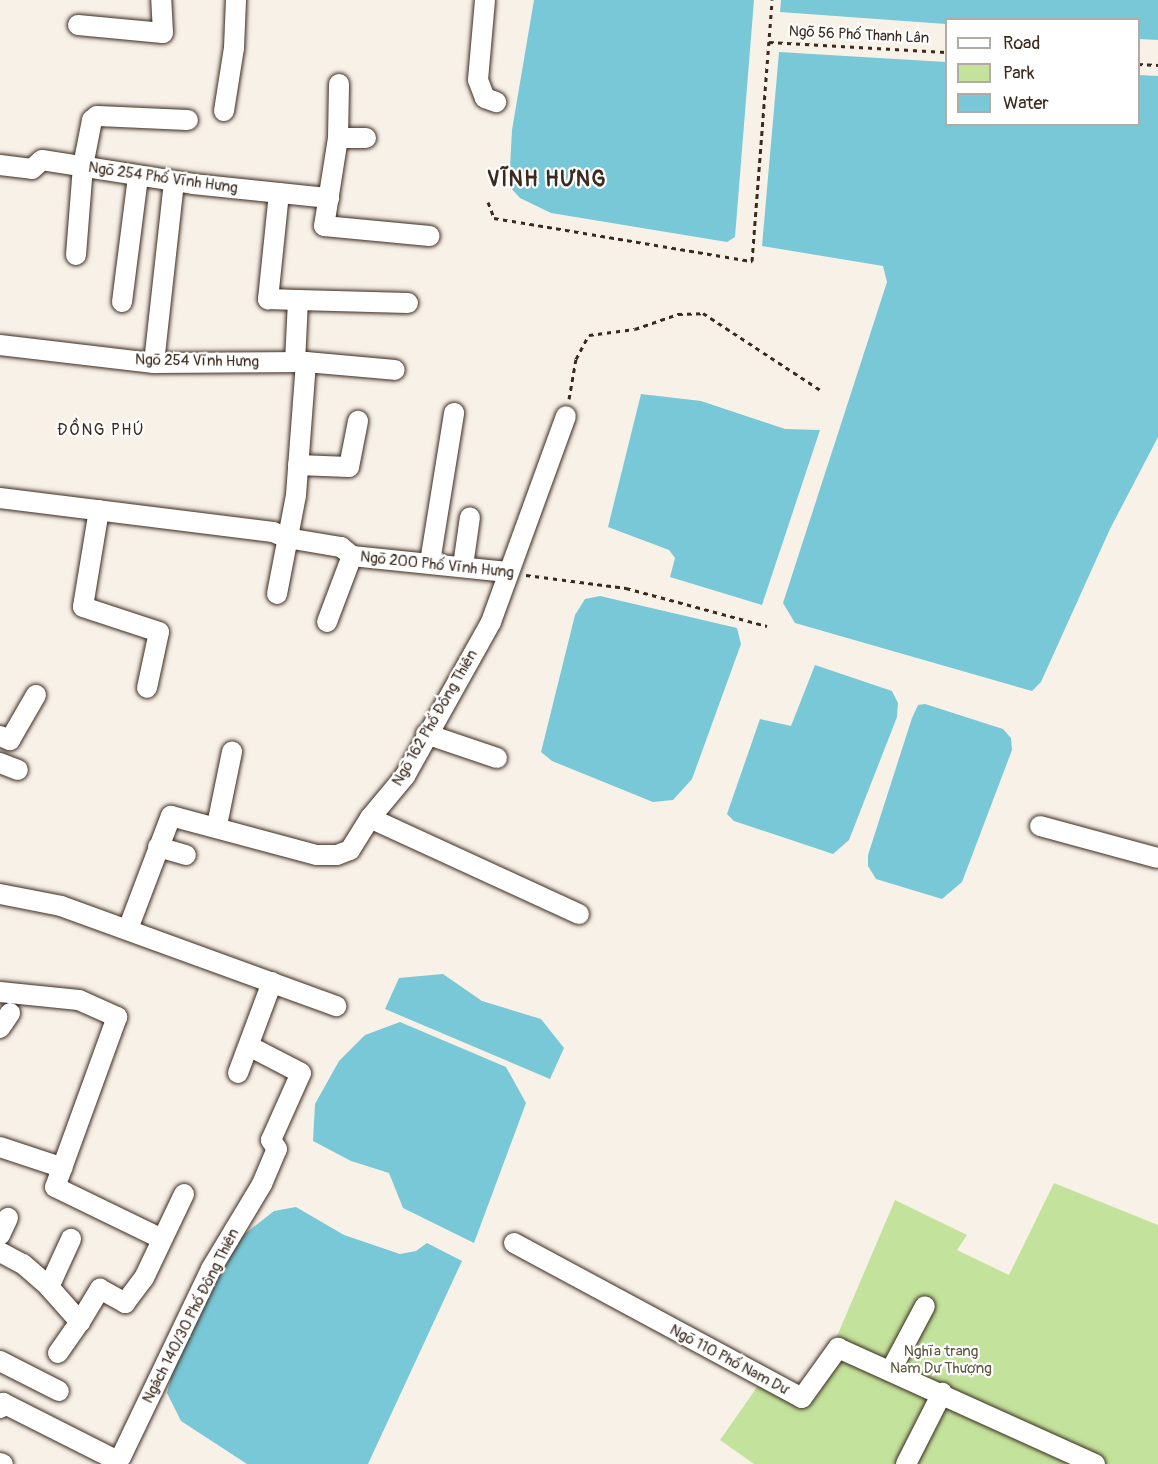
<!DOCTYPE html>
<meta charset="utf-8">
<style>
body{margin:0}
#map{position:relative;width:1158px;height:1464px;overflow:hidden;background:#f8f1e8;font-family:Pangolin,sans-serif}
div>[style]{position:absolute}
.green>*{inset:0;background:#c3e39c}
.water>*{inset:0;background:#79c8d7}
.path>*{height:3px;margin-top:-1.5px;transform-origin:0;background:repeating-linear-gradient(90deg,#3b2a1e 0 4.5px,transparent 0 9px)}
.roads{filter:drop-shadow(0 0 2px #3b2a1e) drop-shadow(0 0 2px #3b2a1e)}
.minor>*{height:20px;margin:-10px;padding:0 10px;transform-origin:10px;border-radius:10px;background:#fff}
span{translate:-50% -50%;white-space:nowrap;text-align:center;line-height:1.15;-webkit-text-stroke:4.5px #fff;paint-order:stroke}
.street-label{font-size:15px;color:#3b2a1e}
.park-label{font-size:15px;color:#5d583e}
.neighbourhood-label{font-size:16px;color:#3b2a1e;letter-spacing:1.5px}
.district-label{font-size:21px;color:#3b2a1e;font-weight:700;letter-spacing:1.5px}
.legend{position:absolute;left:945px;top:18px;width:195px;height:108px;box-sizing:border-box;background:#fff;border:2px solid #b1aaa5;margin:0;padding:8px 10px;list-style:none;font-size:18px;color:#3b2a1e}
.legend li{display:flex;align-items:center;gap:12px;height:30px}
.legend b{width:30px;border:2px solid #b1aaa5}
</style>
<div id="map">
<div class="green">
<div style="clip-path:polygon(1054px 1183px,1158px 1225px,1158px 1464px,754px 1464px,720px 1440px,762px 1380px,803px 1389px,829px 1355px,895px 1200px,967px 1235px,957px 1250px,1009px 1275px)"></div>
</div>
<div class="water">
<div style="clip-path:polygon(534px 0,754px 0,735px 237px,727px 242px,551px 213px,520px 198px,509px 186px,512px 130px)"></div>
<div style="clip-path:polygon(781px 0,1158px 0,1158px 40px,1139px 39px,1138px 20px,946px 20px,946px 24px,780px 12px)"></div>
<div style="clip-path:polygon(779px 52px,946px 62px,946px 124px,1138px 124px,1139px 75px,1158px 76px,1158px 437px,1110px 529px,1041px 682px,1032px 691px,795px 623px,783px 603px,887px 282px,883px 266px,762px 246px)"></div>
<div style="clip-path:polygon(641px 394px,701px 401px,785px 429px,820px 430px,762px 605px,670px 577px,675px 558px,669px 550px,608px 527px)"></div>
<div style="clip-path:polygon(600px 596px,737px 628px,741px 644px,692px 779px,673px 800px,653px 802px,552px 761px,541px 752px,575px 615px,585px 599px)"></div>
<div style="clip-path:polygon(815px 665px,892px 691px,898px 703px,897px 717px,849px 840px,833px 854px,734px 821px,727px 814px,760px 719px,791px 726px)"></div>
<div style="clip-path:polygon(925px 704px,1003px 729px,1011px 738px,1012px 750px,962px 882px,942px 899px,876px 879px,868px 866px,868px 855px,912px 718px,918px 705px)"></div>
<div style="clip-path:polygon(443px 974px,482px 1001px,541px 1019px,564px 1048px,550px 1079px,385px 1009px,399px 978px)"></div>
<div style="clip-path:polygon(400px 1022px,506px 1067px,526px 1103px,474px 1243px,403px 1208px,389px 1173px,351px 1161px,313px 1141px,315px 1104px,339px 1061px,365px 1035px)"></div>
<div style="clip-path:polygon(296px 1207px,344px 1235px,400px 1254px,416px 1251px,427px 1243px,462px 1261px,368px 1464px,247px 1464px,181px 1421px,167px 1393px,175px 1362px,237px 1240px,274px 1211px)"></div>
</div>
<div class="path">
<div style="left:769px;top:42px;width:177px;rotate:3.2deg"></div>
<div style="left:1138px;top:64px;width:20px;rotate:3deg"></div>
<div style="left:488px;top:202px;width:17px;rotate:69deg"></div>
<div style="left:494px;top:218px;width:262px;rotate:9.5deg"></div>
<div style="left:752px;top:261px;width:262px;rotate:-85.6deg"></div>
<div style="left:569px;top:399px;width:41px;rotate:-80.1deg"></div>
<div style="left:576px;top:359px;width:27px;rotate:-62deg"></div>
<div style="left:589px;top:335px;width:46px;rotate:-7.4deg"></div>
<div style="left:635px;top:329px;width:46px;rotate:-19.2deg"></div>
<div style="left:678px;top:314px;width:25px;rotate:-2deg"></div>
<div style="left:703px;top:313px;width:140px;rotate:33.3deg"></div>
<div style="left:526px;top:575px;width:101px;rotate:7.4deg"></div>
<div style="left:626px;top:588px;width:146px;rotate:15.1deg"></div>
</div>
<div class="roads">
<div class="minor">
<div style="left:485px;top:0;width:80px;rotate:95deg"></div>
<div style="left:478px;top:80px;width:19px;rotate:69deg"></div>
<div style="left:485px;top:98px;width:12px;rotate:20deg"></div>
<div style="left:78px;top:25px;width:85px;rotate:5.4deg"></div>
<div style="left:163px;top:33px;width:33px;rotate:-93deg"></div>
<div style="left:224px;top:111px;width:64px;rotate:-81deg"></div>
<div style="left:234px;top:48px;width:48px;rotate:-87.6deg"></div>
<div style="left:338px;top:138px;width:54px;rotate:-88.9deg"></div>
<div style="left:366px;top:138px;width:28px;rotate:180deg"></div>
<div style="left:338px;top:138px;width:89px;rotate:99deg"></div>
<div style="left:324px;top:226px;width:106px;rotate:5.4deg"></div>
<div style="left:0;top:165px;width:32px;rotate:7deg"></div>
<div style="left:32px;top:169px;width:13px;rotate:-42deg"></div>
<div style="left:42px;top:160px;width:153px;rotate:9deg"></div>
<div style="left:193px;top:184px;width:137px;rotate:5.9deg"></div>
<div style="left:279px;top:193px;width:107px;rotate:95.9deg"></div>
<div style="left:268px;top:299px;width:30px;rotate:2deg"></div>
<div style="left:76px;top:255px;width:89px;rotate:-85.5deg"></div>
<div style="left:83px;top:166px;width:47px;rotate:-78.9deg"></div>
<div style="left:92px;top:120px;width:6px;rotate:-39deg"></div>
<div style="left:97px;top:116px;width:91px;rotate:2.5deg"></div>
<div style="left:122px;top:302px;width:126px;rotate:-82.7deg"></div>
<div style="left:0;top:345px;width:155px;rotate:6.7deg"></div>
<div style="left:154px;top:363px;width:152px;rotate:-0.4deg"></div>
<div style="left:306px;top:362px;width:89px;rotate:5.1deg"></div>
<div style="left:295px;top:362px;width:62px;rotate:-87.2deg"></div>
<div style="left:298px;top:300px;width:110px;rotate:1.6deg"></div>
<div style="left:154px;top:363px;width:182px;rotate:-83.7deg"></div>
<div style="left:298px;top:465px;width:51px;rotate:2.2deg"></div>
<div style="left:349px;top:467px;width:47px;rotate:-78.9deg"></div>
<div style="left:0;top:498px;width:275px;rotate:7.1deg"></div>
<div style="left:273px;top:532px;width:15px;rotate:23deg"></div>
<div style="left:287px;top:538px;width:55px;rotate:9.5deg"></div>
<div style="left:341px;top:547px;width:14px;rotate:39deg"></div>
<div style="left:352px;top:556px;width:156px;rotate:5.9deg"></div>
<div style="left:99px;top:510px;width:98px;rotate:99.4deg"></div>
<div style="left:83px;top:607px;width:80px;rotate:18.2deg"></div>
<div style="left:159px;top:632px;width:57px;rotate:102.1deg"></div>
<div style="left:430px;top:562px;width:151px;rotate:-80.8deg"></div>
<div style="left:463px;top:566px;width:49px;rotate:-81.9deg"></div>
<div style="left:277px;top:594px;width:101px;rotate:-79.1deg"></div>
<div style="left:296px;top:495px;width:133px;rotate:-85.7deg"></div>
<div style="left:327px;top:622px;width:71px;rotate:-69.3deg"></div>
<div style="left:426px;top:734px;width:75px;rotate:18.7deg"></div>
<div style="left:0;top:736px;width:11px;rotate:22deg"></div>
<div style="left:10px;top:740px;width:52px;rotate:-60deg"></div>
<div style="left:0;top:763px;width:19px;rotate:21deg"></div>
<div style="left:370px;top:818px;width:230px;rotate:24.7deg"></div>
<div style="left:217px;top:825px;width:75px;rotate:-78.4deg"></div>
<div style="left:1040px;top:826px;width:122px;rotate:15.2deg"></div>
<div style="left:158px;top:847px;width:29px;rotate:16deg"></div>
<div style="left:0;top:894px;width:62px;rotate:11.1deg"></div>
<div style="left:61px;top:906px;width:293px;rotate:20deg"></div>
<div style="left:128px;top:929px;width:121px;rotate:-69.2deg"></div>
<div style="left:171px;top:816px;width:151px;rotate:15deg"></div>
<div style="left:317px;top:855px;width:20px"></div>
<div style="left:337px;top:855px;width:14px;rotate:-21deg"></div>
<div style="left:350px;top:850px;width:38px;rotate:-58deg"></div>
<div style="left:370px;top:818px;width:55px;rotate:-50.2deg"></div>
<div style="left:405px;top:776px;width:176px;rotate:-60.8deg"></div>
<div style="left:491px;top:622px;width:219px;rotate:-70deg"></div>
<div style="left:0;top:992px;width:79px;rotate:5.8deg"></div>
<div style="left:79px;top:1000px;width:42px;rotate:24.1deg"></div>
<div style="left:117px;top:1017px;width:181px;rotate:110deg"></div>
<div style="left:55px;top:1187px;width:119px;rotate:25.9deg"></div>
<div style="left:0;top:1028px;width:18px;rotate:-56deg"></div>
<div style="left:238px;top:1073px;width:97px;rotate:-69.5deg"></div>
<div style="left:0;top:1147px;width:66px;rotate:18.4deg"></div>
<div style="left:0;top:1235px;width:19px;rotate:-65deg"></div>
<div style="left:514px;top:1243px;width:327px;rotate:28.3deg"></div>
<div style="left:802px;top:1398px;width:62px;rotate:-54.2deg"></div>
<div style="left:838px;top:1348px;width:282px;rotate:24.3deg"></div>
<div style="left:0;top:1252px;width:26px;rotate:28deg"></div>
<div style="left:23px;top:1264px;width:35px;rotate:41deg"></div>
<div style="left:49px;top:1287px;width:47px;rotate:48.5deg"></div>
<div style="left:80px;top:1322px;width:39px;rotate:-59deg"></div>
<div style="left:100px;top:1289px;width:29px;rotate:29deg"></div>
<div style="left:125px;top:1303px;width:31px;rotate:-53deg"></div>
<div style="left:144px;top:1278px;width:93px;rotate:-64.5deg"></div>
<div style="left:49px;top:1287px;width:53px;rotate:-65.4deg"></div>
<div style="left:58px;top:1353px;width:38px;rotate:-55deg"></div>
<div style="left:0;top:1361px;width:66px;rotate:27deg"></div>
<div style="left:891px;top:1370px;width:72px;rotate:-62deg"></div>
<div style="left:0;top:1408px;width:6px;rotate:-59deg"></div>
<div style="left:3px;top:1403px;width:124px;rotate:26.8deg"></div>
<div style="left:114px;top:1459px;width:7px;rotate:-16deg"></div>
<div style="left:121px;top:1457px;width:208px;rotate:-64.4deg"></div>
<div style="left:211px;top:1269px;width:99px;rotate:-59deg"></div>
<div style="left:262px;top:1184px;width:38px;rotate:-67deg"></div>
<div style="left:277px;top:1149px;width:11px;rotate:-124deg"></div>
<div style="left:271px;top:1140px;width:73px;rotate:-65.9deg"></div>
<div style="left:301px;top:1073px;width:59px;rotate:-152.6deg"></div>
<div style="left:0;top:1463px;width:3px;rotate:18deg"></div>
<div style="left:906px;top:1464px;width:80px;rotate:-63.1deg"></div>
</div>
</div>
<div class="street-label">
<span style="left:859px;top:35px;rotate:3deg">Ngõ 56 Phố Thanh Lân</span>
<span style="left:163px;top:178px;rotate:8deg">Ngõ 254 Phố Vĩnh Hưng</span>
<span style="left:197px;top:361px;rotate:1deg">Ngõ 254 Vĩnh Hưng</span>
<span style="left:437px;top:565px;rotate:6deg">Ngõ 200 Phố Vĩnh Hưng</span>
<span style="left:435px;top:718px;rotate:-60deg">Ngõ 162 Phố Đông Thiên</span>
<span style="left:191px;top:1316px;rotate:-63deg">Ngách 140/30 Phố Đông Thiên</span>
<span style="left:729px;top:1360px;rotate:28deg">Ngõ 110 Phố Nam Dư</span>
</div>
<div class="park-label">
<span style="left:941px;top:1360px">Nghĩa trang<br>Nam Dư Thượng</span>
</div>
<div class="neighbourhood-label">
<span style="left:101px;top:430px">ĐỒNG PHÚ</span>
</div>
<div class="district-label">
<span style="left:547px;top:180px">VĨNH HƯNG</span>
</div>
<ul class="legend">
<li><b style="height:8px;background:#fff"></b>Road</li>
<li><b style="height:16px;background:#c3e39c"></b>Park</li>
<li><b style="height:16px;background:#79c8d7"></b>Water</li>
</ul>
</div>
